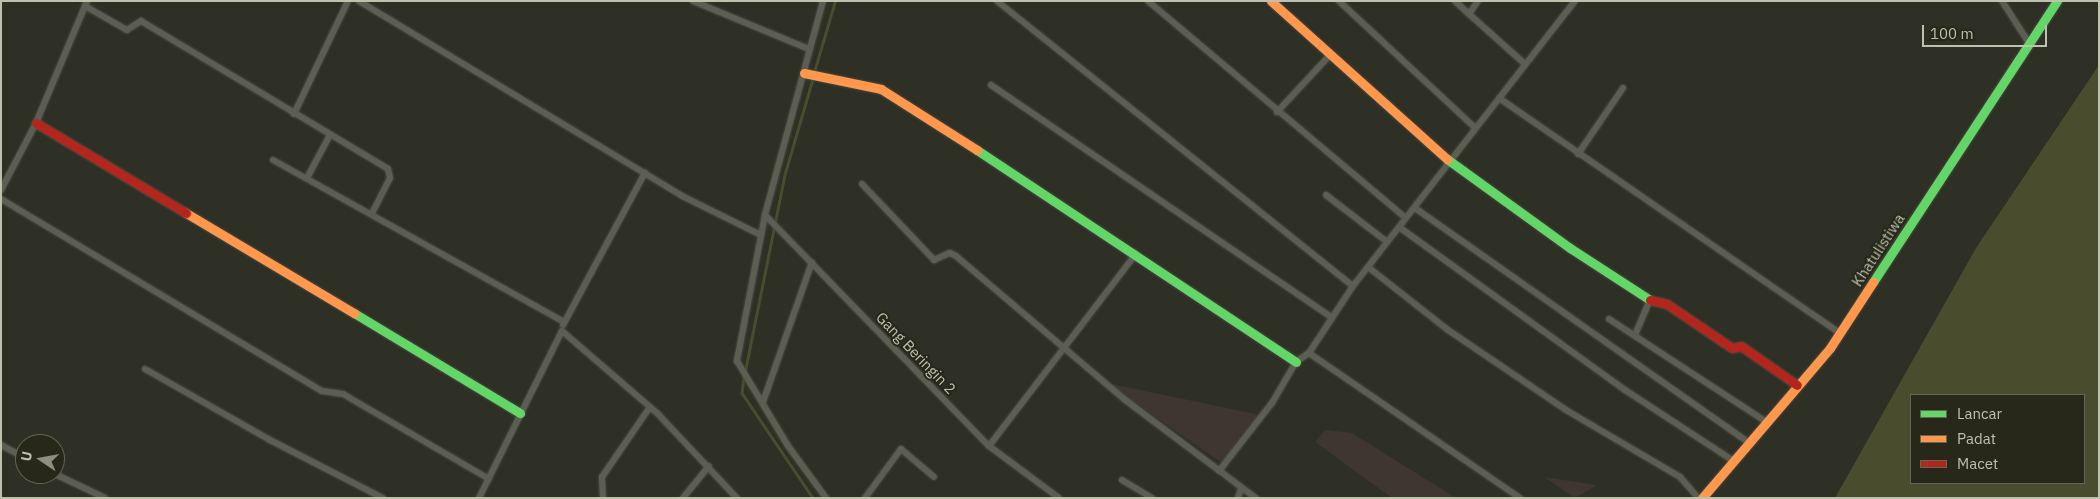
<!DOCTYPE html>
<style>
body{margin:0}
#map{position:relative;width:2100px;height:499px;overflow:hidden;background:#2e2f25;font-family:"IBM Plex Sans",sans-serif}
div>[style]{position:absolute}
.green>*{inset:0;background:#3f362f}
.water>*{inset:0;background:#494d2e}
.stream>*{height:2.5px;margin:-1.25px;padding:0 1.25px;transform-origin:1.25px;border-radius:1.25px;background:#494d2e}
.roads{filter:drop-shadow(0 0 1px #494a42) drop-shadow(0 0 1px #494a42)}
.street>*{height:6px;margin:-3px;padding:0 3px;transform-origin:3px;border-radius:3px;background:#5c5e54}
.fast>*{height:9px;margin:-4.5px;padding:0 4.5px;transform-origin:4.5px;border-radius:4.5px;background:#63d668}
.slow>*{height:9px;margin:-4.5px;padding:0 4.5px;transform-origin:4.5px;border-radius:4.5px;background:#ff974d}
.jam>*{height:9px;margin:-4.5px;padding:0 4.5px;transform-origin:4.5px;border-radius:4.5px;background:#b3261e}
span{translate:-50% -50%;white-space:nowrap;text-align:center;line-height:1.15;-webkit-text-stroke:4px #27281a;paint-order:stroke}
.street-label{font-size:15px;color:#bec1ae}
.frame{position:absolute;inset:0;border:2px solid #bec1ae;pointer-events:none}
.legend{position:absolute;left:1910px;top:394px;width:175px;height:90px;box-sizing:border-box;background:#27281a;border:1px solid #636555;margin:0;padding:6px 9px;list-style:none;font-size:15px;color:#bec1ae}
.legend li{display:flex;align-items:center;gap:10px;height:25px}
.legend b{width:25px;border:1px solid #636555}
.north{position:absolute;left:15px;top:434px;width:50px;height:50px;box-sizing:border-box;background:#27281a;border:1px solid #636555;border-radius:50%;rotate:282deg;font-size:14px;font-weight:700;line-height:20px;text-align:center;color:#bec1ae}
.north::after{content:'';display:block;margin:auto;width:18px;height:22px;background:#8c8e7e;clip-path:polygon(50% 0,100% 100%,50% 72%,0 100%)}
.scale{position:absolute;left:1922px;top:25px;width:125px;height:22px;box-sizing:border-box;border:2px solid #bec1ae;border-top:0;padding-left:6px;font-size:15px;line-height:18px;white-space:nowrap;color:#bec1ae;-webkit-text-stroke:4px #27281a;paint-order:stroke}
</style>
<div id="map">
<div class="green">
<div style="clip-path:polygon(1107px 383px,1265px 416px,1226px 466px)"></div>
<div style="clip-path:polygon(1325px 430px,1352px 433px,1456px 498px,1392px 498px,1315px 442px)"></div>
<div style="clip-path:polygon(1544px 477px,1597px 485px,1575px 498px)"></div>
</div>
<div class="water">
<div style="clip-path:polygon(evenodd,2099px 65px,2099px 498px,1835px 498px,1976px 248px,2099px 65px,1911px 395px,2084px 395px,2084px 483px,1911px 483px,1911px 395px)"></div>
</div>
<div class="stream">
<div style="left:814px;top:72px;width:74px;rotate:-73.5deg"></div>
<div style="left:745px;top:371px;width:202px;rotate:-78.6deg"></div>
<div style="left:785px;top:173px;width:100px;rotate:-73.7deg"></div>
<div style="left:744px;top:377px;width:16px;rotate:97deg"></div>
<div style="left:742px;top:393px;width:127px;rotate:55.9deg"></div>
</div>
<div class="roads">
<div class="street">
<div style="left:359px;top:1px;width:377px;rotate:31.1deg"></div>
<div style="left:682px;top:196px;width:88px;rotate:26.3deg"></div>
<div style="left:693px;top:1px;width:126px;rotate:22.5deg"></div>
<div style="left:823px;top:1px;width:222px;rotate:105.2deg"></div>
<div style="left:765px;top:215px;width:149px;rotate:100.9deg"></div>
<div style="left:737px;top:361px;width:99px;rotate:59deg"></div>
<div style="left:788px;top:446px;width:64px;rotate:53.8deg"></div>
<div style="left:997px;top:1px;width:456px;rotate:38.7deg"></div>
<div style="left:1148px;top:1px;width:337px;rotate:40.1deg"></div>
<div style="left:1339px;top:1px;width:185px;rotate:43deg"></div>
<div style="left:1455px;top:1px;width:19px;rotate:43deg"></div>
<div style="left:1478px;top:1px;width:16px;rotate:125deg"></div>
<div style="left:1469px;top:14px;width:75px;rotate:41.8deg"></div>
<div style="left:2002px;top:1px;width:50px;rotate:57.3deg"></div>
<div style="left:85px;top:6px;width:48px;rotate:29.7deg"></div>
<div style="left:127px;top:30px;width:17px;rotate:-33deg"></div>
<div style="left:141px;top:21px;width:288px;rotate:30.9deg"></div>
<div style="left:388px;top:169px;width:9px;rotate:77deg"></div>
<div style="left:390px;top:178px;width:39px;rotate:117deg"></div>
<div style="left:991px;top:85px;width:413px;rotate:34.3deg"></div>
<div style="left:1499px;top:98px;width:414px;rotate:34.6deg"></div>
<div style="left:1277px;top:112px;width:78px;rotate:-47.1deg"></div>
<div style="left:294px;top:114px;width:125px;rotate:-64.5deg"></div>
<div style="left:1578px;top:154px;width:80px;rotate:-55.7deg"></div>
<div style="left:273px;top:160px;width:333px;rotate:29.1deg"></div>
<div style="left:307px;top:178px;width:49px;rotate:-61.9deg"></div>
<div style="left:862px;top:184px;width:105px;rotate:46.5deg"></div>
<div style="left:934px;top:260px;width:17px;rotate:-24deg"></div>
<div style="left:950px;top:253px;width:7px;rotate:27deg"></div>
<div style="left:956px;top:256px;width:221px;rotate:40.4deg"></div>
<div style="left:1124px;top:399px;width:165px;rotate:36.9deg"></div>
<div style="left:1px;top:190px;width:76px;rotate:-62.4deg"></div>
<div style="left:36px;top:123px;width:132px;rotate:-67.3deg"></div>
<div style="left:1326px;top:195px;width:77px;rotate:37.6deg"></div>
<div style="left:1px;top:199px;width:374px;rotate:30.9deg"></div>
<div style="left:322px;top:391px;width:21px;rotate:8deg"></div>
<div style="left:343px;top:394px;width:169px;rotate:30.2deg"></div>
<div style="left:1415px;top:208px;width:407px;rotate:35.1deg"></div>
<div style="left:765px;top:215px;width:322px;rotate:45.9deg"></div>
<div style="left:989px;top:446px;width:87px;rotate:36.6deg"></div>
<div style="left:1399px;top:227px;width:279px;rotate:35.8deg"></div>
<div style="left:1625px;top:390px;width:128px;rotate:33.2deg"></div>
<div style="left:1368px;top:267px;width:102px;rotate:38.2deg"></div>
<div style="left:1448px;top:330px;width:143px;rotate:34.1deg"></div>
<div style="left:1566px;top:410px;width:132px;rotate:30.4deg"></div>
<div style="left:1680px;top:477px;width:28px;rotate:49deg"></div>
<div style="left:1609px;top:319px;width:186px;rotate:33.2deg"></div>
<div style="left:563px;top:325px;width:173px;rotate:-61.7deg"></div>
<div style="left:1635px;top:335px;width:38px;rotate:-67deg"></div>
<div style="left:1309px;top:353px;width:256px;rotate:34.5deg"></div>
<div style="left:145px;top:369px;width:144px;rotate:29.6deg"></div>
<div style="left:270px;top:440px;width:127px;rotate:27.2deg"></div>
<div style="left:763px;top:402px;width:148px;rotate:-70.7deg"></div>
<div style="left:1px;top:445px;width:27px;rotate:28deg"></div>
<div style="left:989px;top:446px;width:242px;rotate:-52.6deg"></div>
<div style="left:1219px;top:471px;width:86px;rotate:-52.1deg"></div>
<div style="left:1272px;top:403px;width:48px;rotate:-59.7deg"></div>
<div style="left:1296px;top:362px;width:16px;rotate:-35deg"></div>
<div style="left:1309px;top:353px;width:80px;rotate:-56.7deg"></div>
<div style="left:1353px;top:286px;width:361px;rotate:-52.1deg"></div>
<div style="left:55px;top:474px;width:55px;rotate:25.6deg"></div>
<div style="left:1122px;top:480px;width:35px;rotate:31deg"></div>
<div style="left:479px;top:498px;width:186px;rotate:-63.6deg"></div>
<div style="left:562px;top:331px;width:127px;rotate:40.8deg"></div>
<div style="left:658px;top:414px;width:115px;rotate:46.8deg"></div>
<div style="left:603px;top:498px;width:21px;rotate:-93deg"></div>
<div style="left:602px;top:477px;width:85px;rotate:-55.6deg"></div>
<div style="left:683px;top:498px;width:41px;rotate:-50.9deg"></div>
<div style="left:865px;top:498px;width:61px;rotate:-53.7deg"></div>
<div style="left:901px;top:449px;width:43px;rotate:40.3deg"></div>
<div style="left:1238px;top:498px;width:10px;rotate:-73deg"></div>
</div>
<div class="fast">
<div style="left:977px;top:150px;width:383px;rotate:33.6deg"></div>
<div style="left:1447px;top:159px;width:152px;rotate:35.9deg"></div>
<div style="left:1570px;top:248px;width:95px;rotate:33deg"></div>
<div style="left:1873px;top:282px;width:336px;rotate:-56.8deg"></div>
<div style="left:354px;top:313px;width:194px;rotate:31.1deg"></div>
</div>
<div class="slow">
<div style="left:1271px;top:1px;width:237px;rotate:41.9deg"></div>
<div style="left:804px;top:73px;width:79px;rotate:11.7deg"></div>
<div style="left:881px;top:89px;width:114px;rotate:32.4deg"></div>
<div style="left:186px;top:213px;width:196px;rotate:30.8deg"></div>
<div style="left:1702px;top:498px;width:197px;rotate:-49.5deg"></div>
<div style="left:1830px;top:348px;width:79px;rotate:-56.9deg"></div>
</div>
<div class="jam">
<div style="left:36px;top:123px;width:175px;rotate:31deg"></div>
<div style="left:1650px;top:300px;width:17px;rotate:13deg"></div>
<div style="left:1667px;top:304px;width:78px;rotate:34.1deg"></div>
<div style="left:1732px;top:348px;width:9px;rotate:-13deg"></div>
<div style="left:1741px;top:346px;width:68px;rotate:34.9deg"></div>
</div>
</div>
<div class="street-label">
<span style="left:1878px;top:250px;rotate:-57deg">Khatulistiwa</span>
<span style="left:916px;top:353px;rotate:46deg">Gang Beringin 2</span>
</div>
<div class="frame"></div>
<ul class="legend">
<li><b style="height:6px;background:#63d668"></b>Lancar</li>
<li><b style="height:6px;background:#ff974d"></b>Padat</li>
<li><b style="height:6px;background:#b3261e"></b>Macet</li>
</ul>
<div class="north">U</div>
<div class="scale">100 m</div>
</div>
